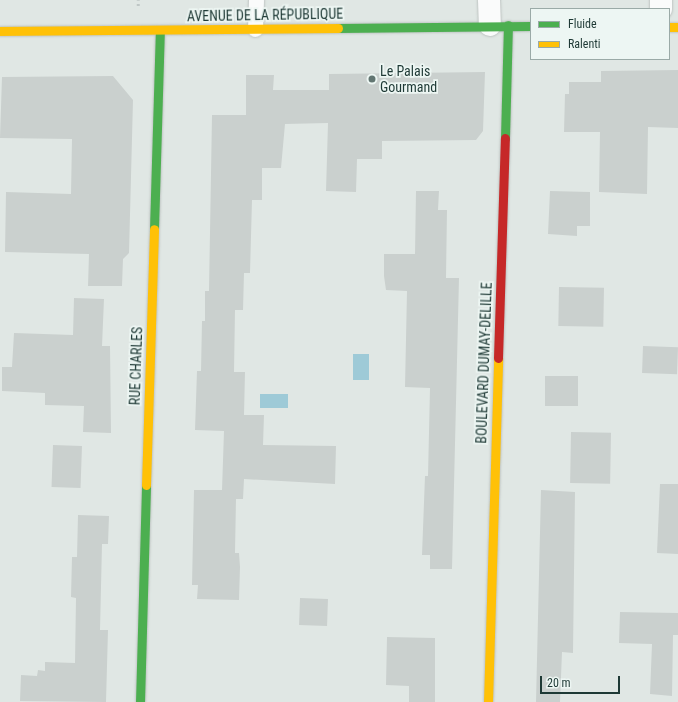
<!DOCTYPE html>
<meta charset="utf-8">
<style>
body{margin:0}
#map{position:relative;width:678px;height:702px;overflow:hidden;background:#e0e7e4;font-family:"Roboto Condensed",sans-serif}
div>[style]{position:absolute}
.water>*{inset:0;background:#9ecad7;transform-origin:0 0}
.building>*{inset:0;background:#cad0ce;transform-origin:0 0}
.path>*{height:2.5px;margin-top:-1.25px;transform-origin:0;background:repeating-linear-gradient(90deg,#bfc7c6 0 2px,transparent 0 5px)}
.roads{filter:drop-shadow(0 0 1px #bdc3c1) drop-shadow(0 0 1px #bdc3c1)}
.lane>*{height:15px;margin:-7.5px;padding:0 7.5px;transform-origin:7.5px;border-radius:7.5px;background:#fafbfb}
.street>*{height:22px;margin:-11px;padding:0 11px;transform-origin:11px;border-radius:11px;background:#fafbfb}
.fast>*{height:9px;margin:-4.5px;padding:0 4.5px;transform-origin:4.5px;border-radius:4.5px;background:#4caf50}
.slow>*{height:9px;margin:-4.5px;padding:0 4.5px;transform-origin:4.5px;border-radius:4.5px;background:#ffc107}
.jam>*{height:9px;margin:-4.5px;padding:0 4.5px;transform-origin:4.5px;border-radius:4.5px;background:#c62828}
.dots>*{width:11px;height:11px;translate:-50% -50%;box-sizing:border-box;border:2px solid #edf6f3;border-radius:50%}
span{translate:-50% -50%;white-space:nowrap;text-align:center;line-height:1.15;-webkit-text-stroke:3.5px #edf6f3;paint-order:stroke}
.street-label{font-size:14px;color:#1e3935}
.poi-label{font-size:14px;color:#1e3935}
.left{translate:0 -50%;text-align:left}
.legend{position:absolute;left:530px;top:8px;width:140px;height:52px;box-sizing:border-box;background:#edf6f3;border:1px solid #9aaaa7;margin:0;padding:5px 7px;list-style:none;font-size:12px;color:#1e3935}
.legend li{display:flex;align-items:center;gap:8px;height:20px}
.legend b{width:20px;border:1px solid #9aaaa7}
.scale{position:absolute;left:540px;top:676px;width:80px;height:18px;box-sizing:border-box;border:2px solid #1e3935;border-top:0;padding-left:5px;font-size:12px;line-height:14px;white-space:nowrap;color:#1e3935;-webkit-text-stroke:3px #edf6f3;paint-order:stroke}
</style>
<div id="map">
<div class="water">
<div style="left:353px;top:354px;width:16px;height:26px"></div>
<div style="left:260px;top:394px;width:28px;height:14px"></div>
</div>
<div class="building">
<div style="clip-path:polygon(678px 70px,678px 128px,648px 127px,647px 194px,599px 192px,600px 132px,564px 132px,565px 94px,569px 94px,569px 82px,601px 82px,601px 71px)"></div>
<div style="clip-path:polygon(485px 72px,483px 131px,476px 140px,382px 141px,382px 159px,357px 159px,356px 192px,326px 191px,328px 123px,285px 124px,281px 168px,262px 168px,262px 200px,252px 200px,250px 273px,244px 273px,243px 310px,235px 310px,234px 372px,245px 372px,244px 415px,264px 415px,263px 445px,336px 446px,335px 484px,244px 479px,243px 499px,236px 499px,235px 553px,239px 553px,240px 567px,239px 600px,197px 599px,198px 585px,192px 585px,194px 490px,222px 490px,224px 431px,195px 430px,197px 371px,201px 371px,202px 321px,205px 321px,205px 291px,209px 291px,212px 115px,246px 115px,246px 75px,274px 75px,273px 90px,329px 90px,329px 74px)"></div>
<div style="clip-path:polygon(113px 76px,133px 100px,129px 253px,123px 259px,122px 286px,88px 286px,89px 254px,5px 252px,6px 192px,71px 194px,72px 139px,0 138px,2px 77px)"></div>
<div style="clip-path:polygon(416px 191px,439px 191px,438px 210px,447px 210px,446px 278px,459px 278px,452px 569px,430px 569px,430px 555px,422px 555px,425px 476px,428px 476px,430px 388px,405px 387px,407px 291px,386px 290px,384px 276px,384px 254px,415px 254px)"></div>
<div style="clip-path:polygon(550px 191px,590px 192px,590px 226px,577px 226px,577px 236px,548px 234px)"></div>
<div style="left:559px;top:287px;width:45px;height:39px;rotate:1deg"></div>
<div style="clip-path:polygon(74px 298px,104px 299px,102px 346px,110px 346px,111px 433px,83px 432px,84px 406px,45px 405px,45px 393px,2px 391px,2px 367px,12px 367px,14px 333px,73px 335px)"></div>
<div style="left:643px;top:346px;width:35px;height:27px;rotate:2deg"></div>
<div style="left:545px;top:376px;width:33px;height:30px"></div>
<div style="left:571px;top:432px;width:40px;height:51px;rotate:1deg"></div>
<div style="left:53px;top:445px;width:29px;height:42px;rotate:2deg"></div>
<div style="clip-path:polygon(660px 484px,678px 484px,678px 554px,657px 553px)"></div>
<div style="clip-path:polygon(541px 490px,575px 492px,573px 653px,562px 652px,560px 702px,536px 702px)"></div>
<div style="clip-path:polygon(78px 515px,109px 516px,108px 544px,102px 544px,100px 630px,108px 630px,106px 702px,20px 701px,21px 675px,37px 676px,38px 670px,45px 671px,45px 662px,75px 663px,76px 598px,71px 597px,72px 557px,77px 557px)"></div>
<div style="left:328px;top:599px;width:27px;height:28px;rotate:92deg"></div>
<div style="clip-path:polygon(620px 612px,678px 613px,678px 635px,673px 635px,672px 696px,650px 694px,652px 644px,619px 643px)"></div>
<div style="clip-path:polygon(387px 637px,435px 638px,435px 702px,409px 702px,409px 686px,386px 685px)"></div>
</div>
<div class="path">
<div style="left:138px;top:6px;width:6px;rotate:-90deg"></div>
</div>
<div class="roads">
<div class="lane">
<div style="left:255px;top:29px;width:29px;rotate:-88deg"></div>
</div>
<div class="street">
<div style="left:489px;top:0;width:25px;rotate:88deg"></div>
<div style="left:661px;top:0;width:9px;rotate:90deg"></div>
</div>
<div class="fast">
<div style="left:338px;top:28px;width:193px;rotate:-0.6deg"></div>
<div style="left:505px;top:138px;width:113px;rotate:-88.5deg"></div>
<div style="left:154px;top:229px;width:199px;rotate:-88.3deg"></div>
<div style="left:140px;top:702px;width:217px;rotate:-88.4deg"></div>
</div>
<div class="slow">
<div style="left:669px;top:27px;width:9px"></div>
<div style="left:0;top:31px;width:338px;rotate:-0.5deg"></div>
<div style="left:146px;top:485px;width:256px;rotate:-88.2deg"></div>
<div style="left:488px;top:702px;width:344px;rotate:-88.3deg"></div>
</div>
<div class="jam">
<div style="left:498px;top:358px;width:220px;rotate:-88.2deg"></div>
</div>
</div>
<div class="dots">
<div style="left:372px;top:79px;background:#627672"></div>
</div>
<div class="street-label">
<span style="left:265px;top:15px;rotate:-1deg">AVENUE DE LA RÉPUBLIQUE</span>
<span style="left:484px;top:363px;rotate:-88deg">BOULEVARD DUMAY-DELILLE</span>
<span style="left:136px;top:366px;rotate:-88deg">RUE CHARLES</span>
</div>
<div class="poi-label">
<span class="left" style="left:380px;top:79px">Le Palais<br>Gourmand</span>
</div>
<ul class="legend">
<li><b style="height:5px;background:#4caf50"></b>Fluide</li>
<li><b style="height:5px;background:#ffc107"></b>Ralenti</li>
</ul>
<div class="scale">20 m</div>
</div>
